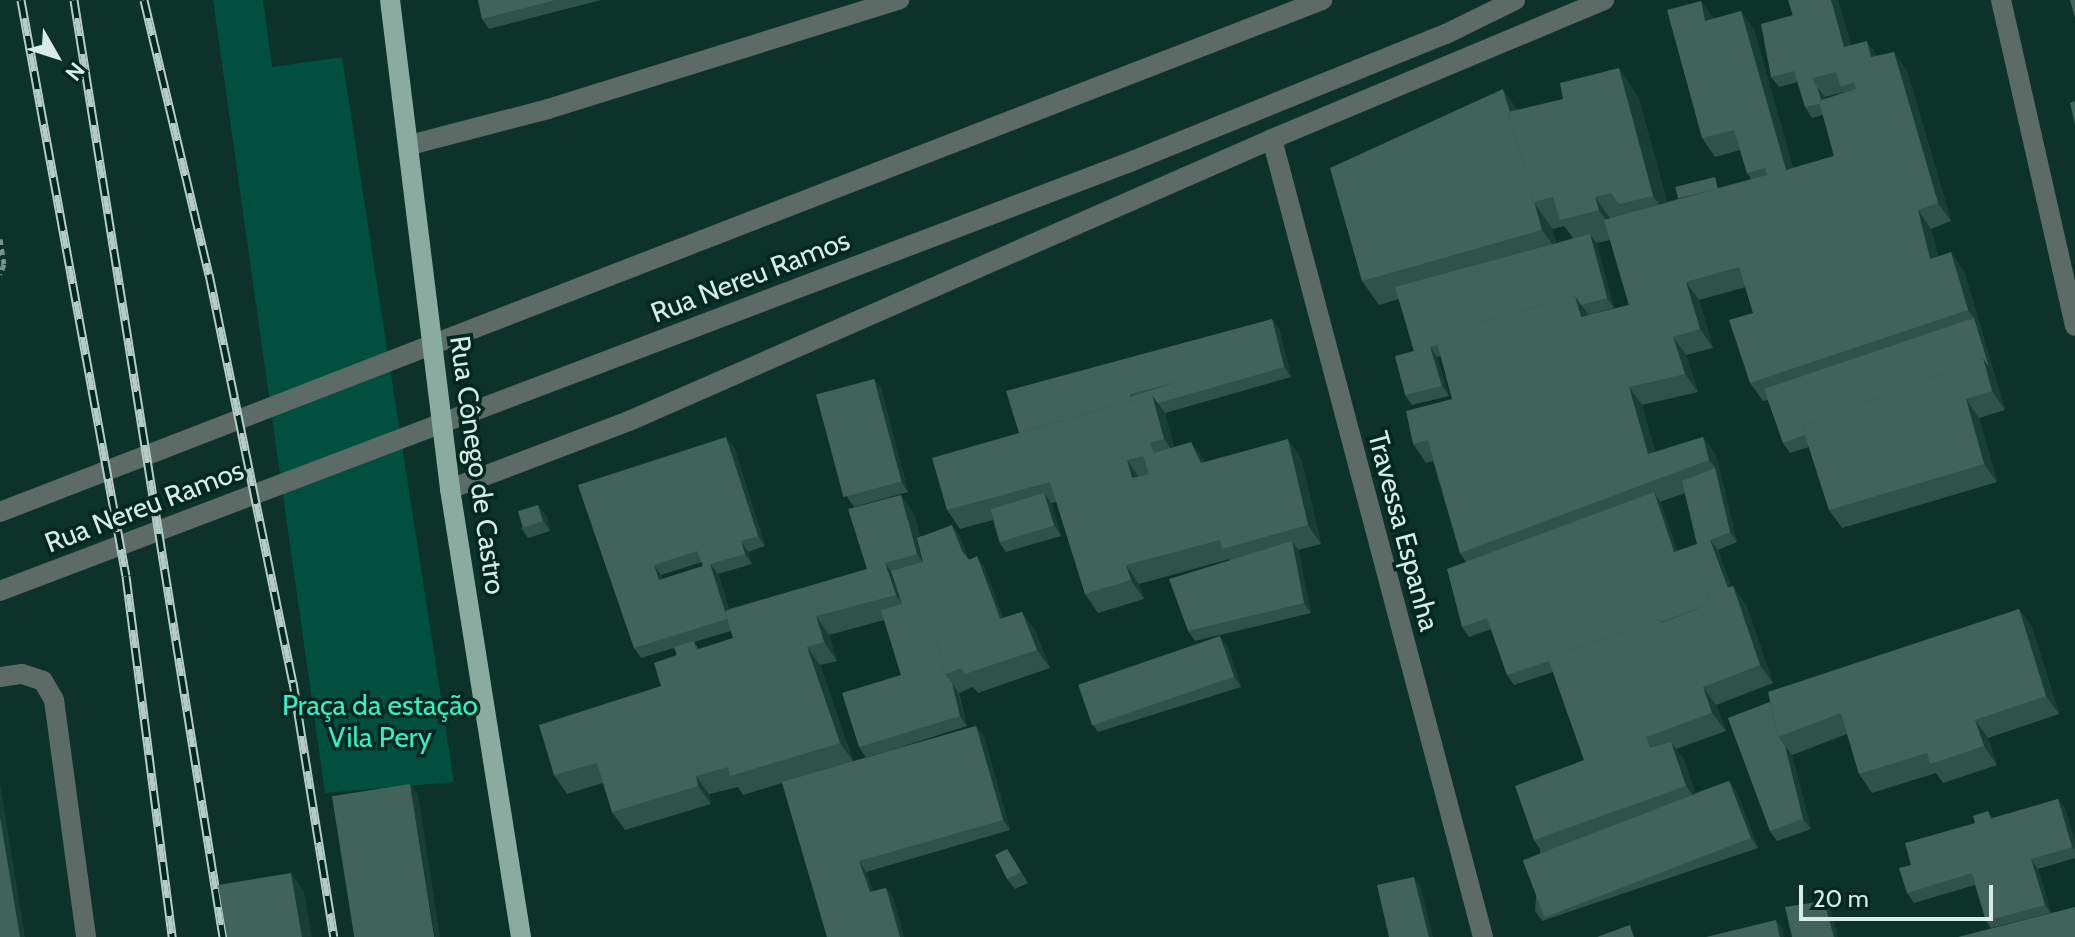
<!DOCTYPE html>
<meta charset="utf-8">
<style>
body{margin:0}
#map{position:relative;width:2075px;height:937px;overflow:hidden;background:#0c3229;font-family:Cabin,sans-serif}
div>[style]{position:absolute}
.green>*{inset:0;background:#004f3f}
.path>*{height:5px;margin-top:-2.5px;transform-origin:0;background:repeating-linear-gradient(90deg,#76938b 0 6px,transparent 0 10px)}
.minor>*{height:20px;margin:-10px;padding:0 10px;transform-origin:10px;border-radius:10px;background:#5c6b66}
.major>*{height:20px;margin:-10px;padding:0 10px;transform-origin:10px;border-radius:10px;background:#8baba1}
.rail>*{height:9px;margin-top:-4.5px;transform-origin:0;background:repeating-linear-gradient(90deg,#01281f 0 18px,#b5ccc6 0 36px);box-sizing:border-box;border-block:2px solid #b5ccc6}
.wall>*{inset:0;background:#2f5349}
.shaded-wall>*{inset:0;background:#193f35}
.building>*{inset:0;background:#41635a;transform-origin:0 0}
span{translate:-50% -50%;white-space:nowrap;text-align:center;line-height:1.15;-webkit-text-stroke:7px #01281f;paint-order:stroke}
.street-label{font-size:28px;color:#d8ece6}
.park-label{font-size:28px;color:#35efc7}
.north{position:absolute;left:16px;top:16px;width:80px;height:80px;-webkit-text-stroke:6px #01281f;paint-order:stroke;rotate:129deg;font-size:22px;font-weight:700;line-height:32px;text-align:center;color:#d8ece6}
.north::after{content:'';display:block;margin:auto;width:28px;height:36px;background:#d8ece6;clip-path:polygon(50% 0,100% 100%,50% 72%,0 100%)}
.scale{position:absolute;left:1799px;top:885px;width:194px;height:36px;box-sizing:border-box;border:4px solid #d8ece6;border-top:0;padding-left:10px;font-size:24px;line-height:28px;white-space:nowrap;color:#d8ece6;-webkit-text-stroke:6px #01281f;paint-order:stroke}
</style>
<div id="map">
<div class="green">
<div style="clip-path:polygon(213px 0,263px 0,272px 67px,342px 57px,454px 782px,325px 793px)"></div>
</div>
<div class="path">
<div style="left:0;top:239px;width:25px;rotate:81deg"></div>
<div style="left:4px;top:264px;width:11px;rotate:112deg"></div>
</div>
<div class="minor">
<div style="left:2001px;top:0;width:334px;rotate:77.2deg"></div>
<div style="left:1272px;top:139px;width:825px;rotate:75.19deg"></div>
<div style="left:410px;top:145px;width:143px;rotate:-14.6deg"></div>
<div style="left:548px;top:109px;width:368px;rotate:-17.3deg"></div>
<div style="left:450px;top:489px;width:191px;rotate:-20.8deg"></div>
<div style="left:629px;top:421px;width:702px;rotate:-23.68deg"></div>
<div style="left:1272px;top:139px;width:360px;rotate:-22.7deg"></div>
<div style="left:0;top:512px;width:1418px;rotate:-21.17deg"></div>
<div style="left:0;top:591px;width:1209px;rotate:-20.79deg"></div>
<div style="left:1130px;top:162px;width:341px;rotate:-22.1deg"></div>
<div style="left:1446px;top:34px;width:77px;rotate:-26.2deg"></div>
<div style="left:0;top:677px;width:22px;rotate:-8deg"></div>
<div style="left:22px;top:674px;width:22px;rotate:18deg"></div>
<div style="left:43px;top:681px;width:22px;rotate:60deg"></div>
<div style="left:54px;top:700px;width:239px;rotate:82.3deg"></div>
</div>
<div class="major">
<div style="left:390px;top:0;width:493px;rotate:83deg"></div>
<div style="left:450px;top:489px;width:454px;rotate:81deg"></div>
</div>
<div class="rail">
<div style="left:21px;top:0;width:585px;rotate:79.67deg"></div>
<div style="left:126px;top:576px;width:364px;rotate:82.7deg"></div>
<div style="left:74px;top:0;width:949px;rotate:80.96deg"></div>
<div style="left:144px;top:0;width:282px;rotate:76.7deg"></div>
<div style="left:209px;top:274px;width:417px;rotate:78.4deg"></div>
<div style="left:293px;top:682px;width:258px;rotate:80.9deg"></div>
</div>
<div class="wall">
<div style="clip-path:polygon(478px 0,601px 0,489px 29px,482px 19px)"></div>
<div style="clip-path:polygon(evenodd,1838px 0,1851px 45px,1877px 56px,1907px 71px,1951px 221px,1931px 229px,1938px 256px,1964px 271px,2005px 410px,1979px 418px,1997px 482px,1842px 528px,1829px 510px,1809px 447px,1790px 453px,1783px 443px,1768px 400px,1763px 401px,1750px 383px,1753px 313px,1746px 287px,1699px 300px,1713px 348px,1686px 355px,1698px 392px,1642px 405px,1655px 452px,1703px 437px,1716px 456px,1737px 542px,1718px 550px,1731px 587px,1733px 586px,1746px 605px,1773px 683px,1716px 705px,1726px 731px,1676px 749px,1684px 760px,1695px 793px,1729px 781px,1736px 791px,1758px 848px,1542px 921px,1535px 911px,1540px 849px,1534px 840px,1584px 760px,1553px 672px,1514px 685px,1507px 675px,1491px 629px,1469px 637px,1462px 627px,1466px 562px,1460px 553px,1433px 461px,1426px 463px,1413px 444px,1452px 399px,1441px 356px,1437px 357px,1449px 396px,1412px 405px,1405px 395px,1414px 351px,1399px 299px,1379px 305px,1362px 281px,1518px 110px,1638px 96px,1667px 202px,1751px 179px,1747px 173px,1740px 150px,1715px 157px,1702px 138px,1701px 1px,1713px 19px,1741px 11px,1754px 30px,1793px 168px,1834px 156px,1823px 115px,1812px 118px,1805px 107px,1798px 82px,1779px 87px,1771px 77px,1793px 15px,1838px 0,1844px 92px,1845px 92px,1825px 99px,1825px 97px,1844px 92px,1838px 0,1564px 226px,1573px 238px,1556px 243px,1552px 228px,1553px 229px,1564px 226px,1838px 0,1610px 240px,1629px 305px,1588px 315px,1614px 308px,1596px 243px,1610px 240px,1838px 0,1685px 493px,1697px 544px,1677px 551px,1660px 502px,1685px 493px)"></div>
<div style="clip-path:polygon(1272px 319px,1279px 329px,1291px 377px,1165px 413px,1174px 447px,1205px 462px,1301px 458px,1321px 544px,1298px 550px,1311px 613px,1195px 641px,1188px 631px,1230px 559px,1139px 584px,1144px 599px,1098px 613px,1085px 594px,1057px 502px,1051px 503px,1061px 536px,1006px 552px,999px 542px,993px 520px,960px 529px,947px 510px,1019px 433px)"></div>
<div style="clip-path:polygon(874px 379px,881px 389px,908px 492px,854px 507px,847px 497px)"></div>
<div style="clip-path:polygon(evenodd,734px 447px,765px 546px,748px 552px,752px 564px,718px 574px,729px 609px,867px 569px,914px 514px,920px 536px,959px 535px,968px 558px,984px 567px,1003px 618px,1022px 612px,1035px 631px,1050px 668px,978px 693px,973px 687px,959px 693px,967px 726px,866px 758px,859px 747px,901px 675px,884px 620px,829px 635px,837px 661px,820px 665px,853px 761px,976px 726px,984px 737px,1010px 830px,866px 872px,873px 891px,886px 888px,893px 898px,904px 937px,827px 937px,782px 783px,743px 795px,738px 787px,709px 794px,711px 804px,625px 830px,612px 812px,603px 783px,567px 794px,554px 775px,661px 686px,677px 655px,674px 648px,641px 658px,634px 648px,578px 485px,734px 447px,702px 562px,703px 566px,662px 579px,661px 575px,702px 562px,734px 447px,731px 631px,733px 638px,699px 649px,694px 642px,731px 631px)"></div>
<div style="clip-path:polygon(546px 515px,550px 531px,528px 538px,521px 528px)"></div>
<div style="clip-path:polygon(2019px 609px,2032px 627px,2059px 714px,1988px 738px,1997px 765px,1943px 783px,1936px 773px,1872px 793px,1859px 774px,1847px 734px,1792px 755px,1811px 829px,1777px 841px,1770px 831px,1728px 718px)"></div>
<div style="clip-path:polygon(1227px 646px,1241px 687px,1098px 732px,1091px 722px)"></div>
<div style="clip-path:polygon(2058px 799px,2065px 809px,2075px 842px,2075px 858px,2038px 869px,2051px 913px,1991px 928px,1986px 921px,1975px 885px,1914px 903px,1907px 893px,1911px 865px,1975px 823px,1988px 811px,1992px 818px)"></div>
<div style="clip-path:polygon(1007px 849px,1028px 883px,1015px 889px,1007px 879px)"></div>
</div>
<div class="shaded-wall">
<div style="clip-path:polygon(1831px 0,1838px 0,1857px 65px,1844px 47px)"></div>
<div style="clip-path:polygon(1701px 1px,1714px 19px,1705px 21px)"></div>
<div style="clip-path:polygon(1741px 11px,1754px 30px,1799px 189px,1786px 170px)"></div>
<div style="clip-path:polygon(1867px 41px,1880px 60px,1871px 57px)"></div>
<div style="clip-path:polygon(1894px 52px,1907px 71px,1951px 221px,1938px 203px)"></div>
<div style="clip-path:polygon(1619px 68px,1638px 96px,1673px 224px,1653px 196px)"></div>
<div style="clip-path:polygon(1817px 87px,1825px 97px,1829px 113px,1822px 103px)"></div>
<div style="clip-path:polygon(1503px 89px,1520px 113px,1535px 201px)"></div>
<div style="clip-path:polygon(1595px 197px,1615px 225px,1618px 238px,1599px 210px)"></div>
<div style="clip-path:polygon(1535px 204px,1552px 228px,1559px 254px,1542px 230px)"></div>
<div style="clip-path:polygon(1918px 210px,1931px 229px,1943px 277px,1930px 259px)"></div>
<div style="clip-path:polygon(1590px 234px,1597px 244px,1614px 308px,1607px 298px)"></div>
<div style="clip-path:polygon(1951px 252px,1964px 271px,2005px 410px,1992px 391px,1983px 358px,1974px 318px,1968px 310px)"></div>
<div style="clip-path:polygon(1686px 282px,1699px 300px,1713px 348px,1700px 329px)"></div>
<div style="clip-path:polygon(1575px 296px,1588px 314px,1594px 336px,1581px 317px)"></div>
<div style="clip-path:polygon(1272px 319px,1279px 329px,1291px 377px,1284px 367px)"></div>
<div style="clip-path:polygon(1673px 337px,1686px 355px,1698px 392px,1685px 374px)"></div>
<div style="clip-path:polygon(1430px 347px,1437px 357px,1449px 396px,1442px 386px)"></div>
<div style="clip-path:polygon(874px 379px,881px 389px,908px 492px,901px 482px)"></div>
<div style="clip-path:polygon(1629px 387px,1642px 405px,1661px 473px,1648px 454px)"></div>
<div style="clip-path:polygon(1152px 395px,1165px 413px,1177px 458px,1164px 439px)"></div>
<div style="clip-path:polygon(1966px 399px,1979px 418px,1997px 482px,1984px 464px)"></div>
<div style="clip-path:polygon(726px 437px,734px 447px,765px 546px,758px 536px)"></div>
<div style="clip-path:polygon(1703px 437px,1716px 456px,1737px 542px,1730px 532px,1715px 468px,1709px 460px)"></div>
<div style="clip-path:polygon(1288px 439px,1301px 458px,1321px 544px,1308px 525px)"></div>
<div style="clip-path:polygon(1191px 442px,1204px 460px,1214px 482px,1201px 463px)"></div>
<div style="clip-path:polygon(1127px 460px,1140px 479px,1132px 478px)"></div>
<div style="clip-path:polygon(1654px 492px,1661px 503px,1681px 562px,1674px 552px)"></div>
<div style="clip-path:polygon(1044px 493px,1051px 503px,1061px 536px,1054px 525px)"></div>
<div style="clip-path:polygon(901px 495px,914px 514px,930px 573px,917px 554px)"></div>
<div style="clip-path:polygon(538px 505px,546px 515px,550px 531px,543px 521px)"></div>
<div style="clip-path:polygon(952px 525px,959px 535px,969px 561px,962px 551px)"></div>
<div style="clip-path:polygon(1710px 540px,1718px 550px,1738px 608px,1731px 598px)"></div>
<div style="clip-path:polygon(741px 541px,748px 552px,752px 564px,745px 554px)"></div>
<div style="clip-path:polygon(1292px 541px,1299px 551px,1311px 613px,1304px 603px)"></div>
<div style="clip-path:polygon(977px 556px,984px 567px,1011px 638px,1004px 628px)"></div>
<div style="clip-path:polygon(885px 563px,898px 581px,909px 614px,896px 595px)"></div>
<div style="clip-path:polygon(710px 564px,718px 574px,735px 629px,728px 619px)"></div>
<div style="clip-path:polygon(654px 565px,661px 575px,666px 590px,659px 580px)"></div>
<div style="clip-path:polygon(1126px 565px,1139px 584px,1144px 599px,1131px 580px)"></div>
<div style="clip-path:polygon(1733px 586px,1746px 605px,1773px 683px,1760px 665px)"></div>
<div style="clip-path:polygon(2019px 609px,2032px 627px,2059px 714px,2046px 696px)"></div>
<div style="clip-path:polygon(1022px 612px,1035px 631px,1050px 668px,1037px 650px)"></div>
<div style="clip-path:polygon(816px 616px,829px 635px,837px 661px,824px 642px)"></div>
<div style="clip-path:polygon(1220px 636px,1227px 646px,1241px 687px,1234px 677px)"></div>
<div style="clip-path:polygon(807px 647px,820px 665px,853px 761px,840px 743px)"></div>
<div style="clip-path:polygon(952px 683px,958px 693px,967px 726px,960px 716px)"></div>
<div style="clip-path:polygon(1703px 687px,1716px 705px,1726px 731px,1712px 713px)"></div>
<div style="clip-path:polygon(1975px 720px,1988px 738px,1997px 765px,1984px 746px)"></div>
<div style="clip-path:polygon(976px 726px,984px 737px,1010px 830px,1003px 820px)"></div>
<div style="clip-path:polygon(1671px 742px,1684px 760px,1699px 804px,1686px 786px)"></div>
<div style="clip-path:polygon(1785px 746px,1792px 755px,1811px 829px,1803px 819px)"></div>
<div style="clip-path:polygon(696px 776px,709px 794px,711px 804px,698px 786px)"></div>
<div style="clip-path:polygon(1729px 781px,1736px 791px,1758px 848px,1751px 838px)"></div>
<div style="clip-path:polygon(0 783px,25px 937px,20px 937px,0 817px)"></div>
<div style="clip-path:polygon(410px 784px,418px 794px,440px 937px,435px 937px)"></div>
<div style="clip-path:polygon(2058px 799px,2065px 809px,2075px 842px,2075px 850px,2072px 847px)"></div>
<div style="clip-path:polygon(2031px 859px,2038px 869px,2052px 915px,2045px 905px)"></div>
<div style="clip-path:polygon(859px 861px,866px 872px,878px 902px,870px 892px)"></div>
<div style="clip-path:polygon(291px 873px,304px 891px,312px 937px,302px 937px)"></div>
<div style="clip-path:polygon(1414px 877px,1421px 887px,1433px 937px,1429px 937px)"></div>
<div style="clip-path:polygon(886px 888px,893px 898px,904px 937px,900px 937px)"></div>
<div style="clip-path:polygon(1824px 901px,1831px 911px,1838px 937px,1834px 937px)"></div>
<div style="clip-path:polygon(1776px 920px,1783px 930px,1784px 937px,1780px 937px)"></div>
</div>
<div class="building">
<div style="clip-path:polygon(478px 0,555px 0,482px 19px)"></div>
<div style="clip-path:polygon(1788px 0,1831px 0,1844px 47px,1867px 41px,1871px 57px,1894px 52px,1938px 203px,1918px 210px,1930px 259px,1951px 252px,1968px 310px,1750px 383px,1729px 320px,1753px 313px,1739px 267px,1686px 282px,1700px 329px,1673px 337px,1685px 374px,1629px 387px,1648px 454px,1703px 437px,1709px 460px,1460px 553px,1428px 440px,1413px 444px,1406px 411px,1452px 399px,1435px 335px,1575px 296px,1581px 317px,1629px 305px,1604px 220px,1767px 175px,1765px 168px,1747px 173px,1734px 130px,1702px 138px,1667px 10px,1701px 1px,1705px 21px,1741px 11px,1786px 170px,1834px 156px,1819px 101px,1856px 89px,1854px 82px,1841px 87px,1836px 72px,1812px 78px)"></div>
<div style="clip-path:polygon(2070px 0,2075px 0,2075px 18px)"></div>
<div style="clip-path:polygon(1793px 15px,1812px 78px,1817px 87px,1821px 100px,1819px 101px,1819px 104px,1805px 107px,1794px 71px,1771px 77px,1761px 24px)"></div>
<div style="clip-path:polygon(1619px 68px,1653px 196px,1619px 204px,1611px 193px,1595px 197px,1599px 210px,1560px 220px,1553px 197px,1534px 202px,1508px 112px,1563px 99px,1560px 83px)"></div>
<div style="clip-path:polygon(1503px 89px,1510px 112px,1508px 112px,1542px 230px,1362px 281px,1330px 168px)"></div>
<div style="clip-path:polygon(2075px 101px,2075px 125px,2070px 103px)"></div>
<div style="left:1715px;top:177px;width:12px;height:41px;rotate:76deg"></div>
<div style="clip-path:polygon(1590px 234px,1607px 298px,1581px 305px,1575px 296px,1435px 335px,1438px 345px,1430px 347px,1442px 386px,1405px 395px,1395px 356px,1414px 351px,1395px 287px)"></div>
<div style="clip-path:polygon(1974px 318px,1989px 367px,1983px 358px,1802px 426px,1805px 435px,1783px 443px,1764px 389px)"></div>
<div style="clip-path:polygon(evenodd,1272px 319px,1284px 367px,1158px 403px,1152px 395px,1019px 433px,1006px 391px,1272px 319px,1178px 382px,1130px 397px,1130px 394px,1178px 382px)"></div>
<div style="clip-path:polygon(1983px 358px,1992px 391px,1966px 399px,1984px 464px,1829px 510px,1802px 426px)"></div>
<div style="left:874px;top:379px;width:106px;height:60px;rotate:75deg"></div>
<div style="clip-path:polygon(evenodd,1152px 395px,1164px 439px,1150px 443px,1154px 453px,1191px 442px,1201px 463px,1288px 439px,1308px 525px,1222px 549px,1220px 540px,1126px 565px,1131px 580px,1085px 594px,1050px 482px,947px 510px,932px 458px,1152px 395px,1143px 456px,1149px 474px,1132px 478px,1127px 460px,1143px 456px)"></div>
<div style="clip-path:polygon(evenodd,726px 437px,758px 536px,741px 541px,745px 554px,710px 564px,727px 619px,634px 648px,578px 485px,726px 437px,697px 551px,703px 566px,659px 580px,654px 565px,697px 551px)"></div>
<div style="clip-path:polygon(1715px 468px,1730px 532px,1710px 540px,1728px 588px,1707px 595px,1710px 604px,1661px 622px,1659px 619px,1548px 658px,1549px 661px,1507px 675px,1487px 618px,1462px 627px,1447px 569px,1654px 492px,1674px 552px,1697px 544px,1682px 481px)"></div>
<div style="left:1044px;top:493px;width:34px;height:56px;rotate:73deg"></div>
<div style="clip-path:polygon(901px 495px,917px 554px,885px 563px,896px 595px,816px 616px,824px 642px,807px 647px,840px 743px,730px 776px,728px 767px,696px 776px,698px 786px,612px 812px,597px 763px,554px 775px,539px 725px,661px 686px,654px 663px,677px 655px,674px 647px,694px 641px,696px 650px,733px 638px,725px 611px,867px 569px,848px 509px)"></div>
<div style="left:538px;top:505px;width:17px;height:21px;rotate:73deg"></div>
<div style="clip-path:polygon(952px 525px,962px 551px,969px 560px,977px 556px,1000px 619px,936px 638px,945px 674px,952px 683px,960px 716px,859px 747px,842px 693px,901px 675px,881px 610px,902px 604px,891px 571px,923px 562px,917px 538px)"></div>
<div style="clip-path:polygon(1292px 541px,1304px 603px,1188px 631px,1169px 579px)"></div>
<div style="clip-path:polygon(1733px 586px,1760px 665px,1703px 687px,1712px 713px,1646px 737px,1650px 748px,1671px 742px,1686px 786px,1534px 840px,1515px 786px,1584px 760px,1548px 658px,1659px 619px,1661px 623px,1710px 604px,1707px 595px)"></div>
<div style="clip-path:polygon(2019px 609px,2046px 696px,1975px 720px,1984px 746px,1930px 764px,1927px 753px,1859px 774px,1841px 713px,1778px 737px,1768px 692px)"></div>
<div style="clip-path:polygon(1022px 612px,1037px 650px,965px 674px,962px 668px,945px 674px,936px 638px)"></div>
<div style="left:1220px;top:636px;width:43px;height:150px;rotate:71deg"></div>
<div style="clip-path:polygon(1770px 702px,1778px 737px,1785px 746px,1803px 819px,1770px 831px,1728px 718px)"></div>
<div style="clip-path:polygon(976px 726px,1003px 820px,859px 861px,870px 892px,886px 888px,900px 937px,827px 937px,782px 782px)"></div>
<div style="left:1729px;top:781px;width:61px;height:221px;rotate:69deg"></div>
<div style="left:410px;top:784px;width:155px;height:79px;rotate:81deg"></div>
<div style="clip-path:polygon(2058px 799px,2072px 847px,2031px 859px,2045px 905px,1986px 921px,1972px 873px,1907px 893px,1899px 868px,1911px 865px,1905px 843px,1975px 823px,1973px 816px,1988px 811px,1990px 819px)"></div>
<div style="clip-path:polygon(0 817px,20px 937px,0 937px)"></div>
<div style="clip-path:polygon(1007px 849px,1021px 872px,1007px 879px,995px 855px)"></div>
<div style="clip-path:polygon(291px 873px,302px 937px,227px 937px,218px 885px)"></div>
<div style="clip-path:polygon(1414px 877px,1429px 937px,1389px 937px,1377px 885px)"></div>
<div style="clip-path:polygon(1824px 901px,1834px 937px,1792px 937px,1785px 907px)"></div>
<div style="clip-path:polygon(2075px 907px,2075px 937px,1958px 937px)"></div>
<div style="clip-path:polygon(1776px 920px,1780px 937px,1706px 937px)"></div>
<div style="clip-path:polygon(1630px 925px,1634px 937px,1597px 937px)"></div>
</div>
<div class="street-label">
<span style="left:750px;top:276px;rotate:-21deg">Rua Nereu Ramos</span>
<span style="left:478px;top:465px;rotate:82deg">Rua Cônego de Castro</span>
<span style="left:144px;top:506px;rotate:-21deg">Rua Nereu Ramos</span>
<span style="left:1404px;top:531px;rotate:75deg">Travessa Espanha</span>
</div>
<div class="park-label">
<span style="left:380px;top:721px">Praça da estação<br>Vila Pery</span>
</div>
<div class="north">N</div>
<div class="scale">20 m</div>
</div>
